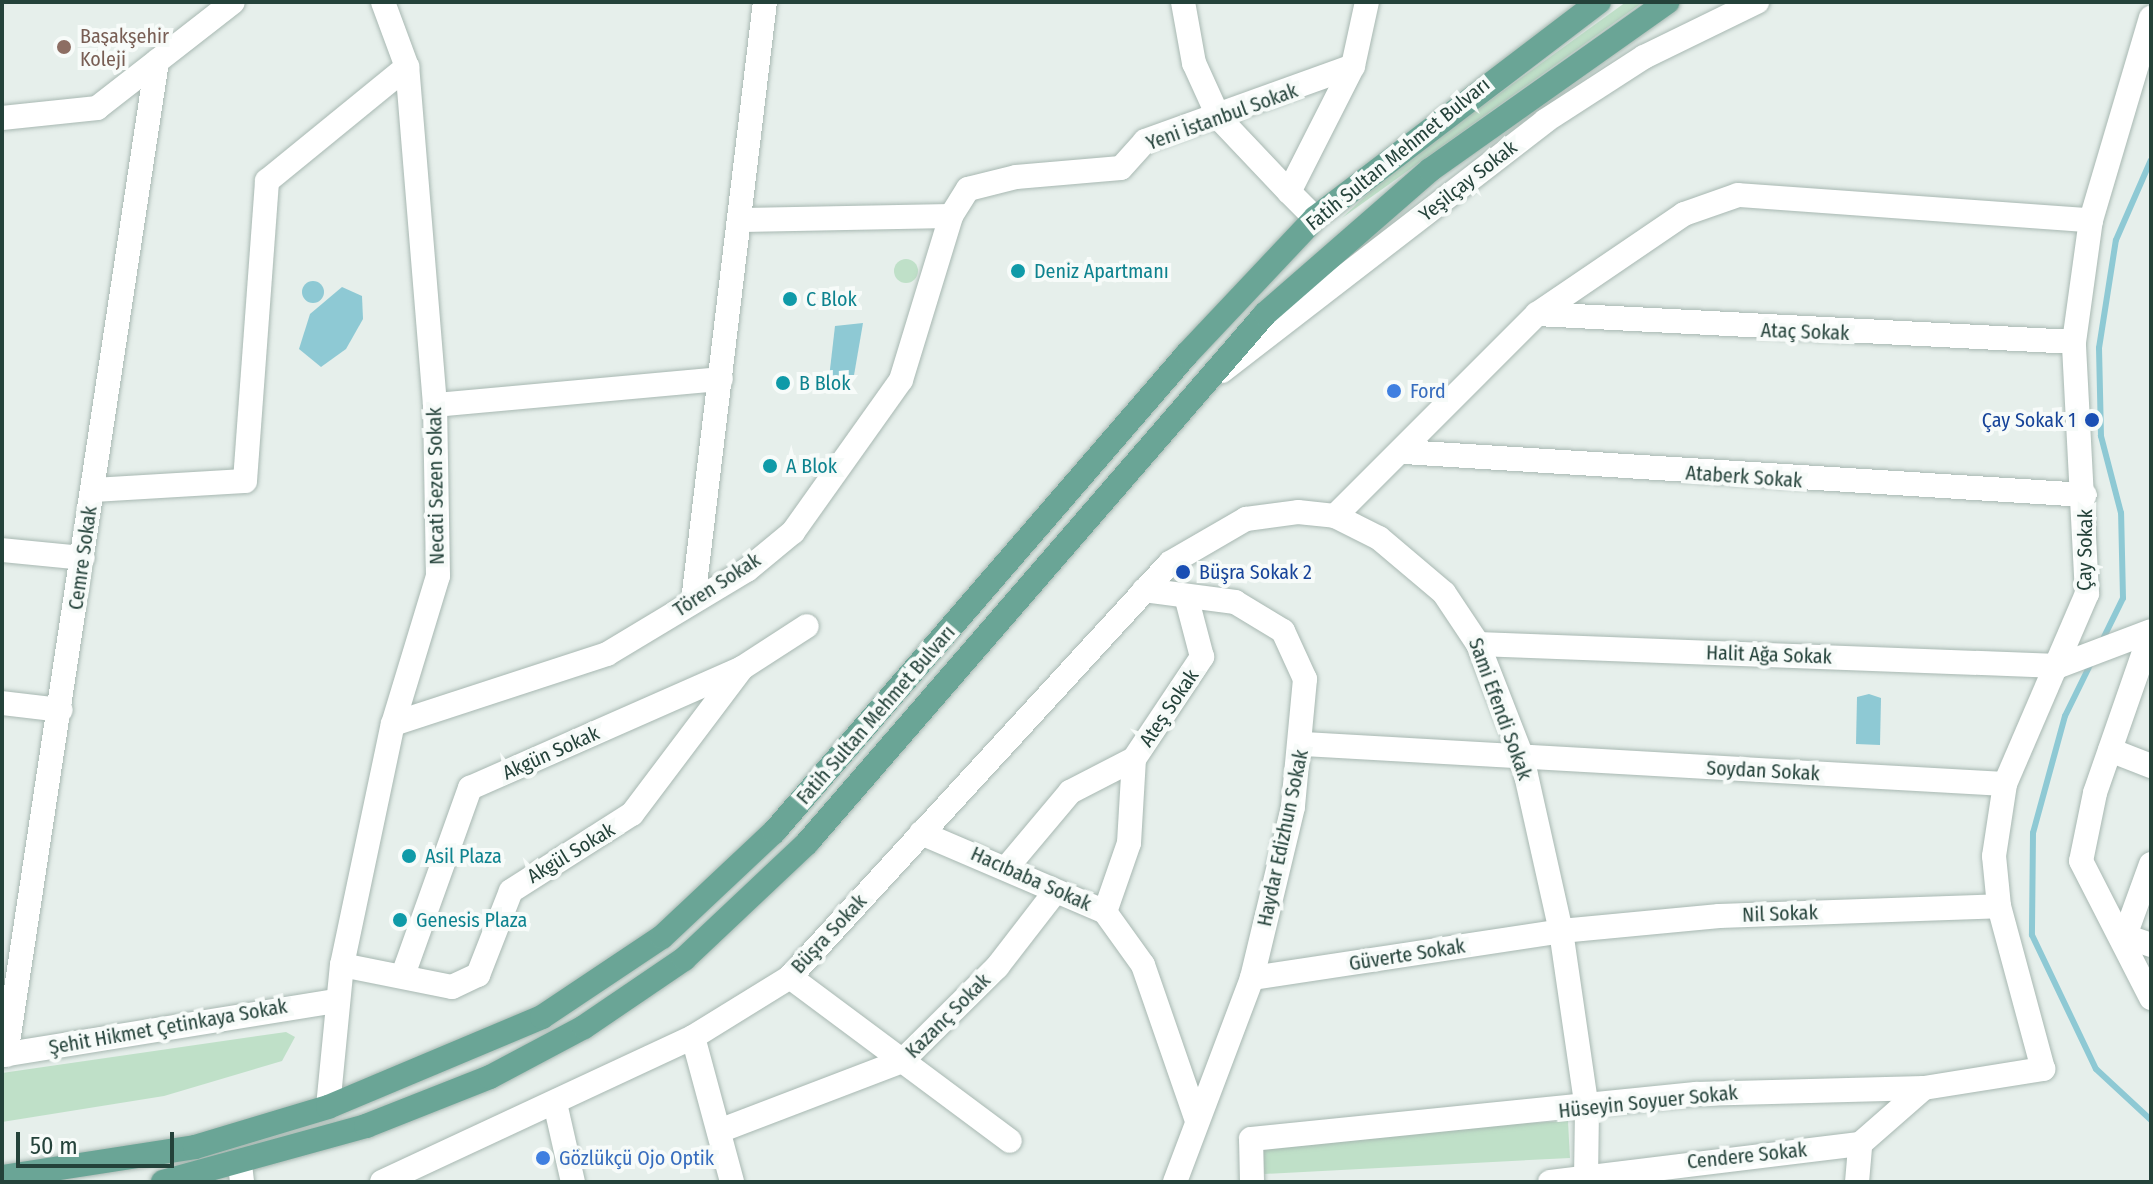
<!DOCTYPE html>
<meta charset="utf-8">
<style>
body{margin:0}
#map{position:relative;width:2153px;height:1184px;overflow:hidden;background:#e6efeb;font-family:"Fira Sans Condensed",sans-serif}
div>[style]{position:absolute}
.green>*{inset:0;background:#bfe0c8;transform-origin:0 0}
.round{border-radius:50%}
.water>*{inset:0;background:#8ec9d4}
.stream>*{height:6px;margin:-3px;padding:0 3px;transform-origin:3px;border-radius:3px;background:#8ec9d4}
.roads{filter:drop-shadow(0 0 2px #a8b8b2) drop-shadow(0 0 2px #a8b8b2)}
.minor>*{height:24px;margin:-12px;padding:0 12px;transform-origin:12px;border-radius:12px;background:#fff}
.major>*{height:24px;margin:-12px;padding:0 12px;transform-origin:12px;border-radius:12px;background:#6aa596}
.dots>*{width:22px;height:22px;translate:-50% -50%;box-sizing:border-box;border:4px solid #f7fbf9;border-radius:50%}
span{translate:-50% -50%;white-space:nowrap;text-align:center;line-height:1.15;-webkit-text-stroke:8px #f7fbf9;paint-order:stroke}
.education-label{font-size:20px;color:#785e54}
.left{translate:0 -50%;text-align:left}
.street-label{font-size:20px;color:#24423a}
.culture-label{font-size:20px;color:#0d838f}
.shop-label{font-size:20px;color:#366cbe}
.transit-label{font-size:20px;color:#164399}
.right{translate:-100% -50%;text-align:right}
.frame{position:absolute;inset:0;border:4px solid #24423a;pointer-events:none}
.scale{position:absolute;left:16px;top:1132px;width:158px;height:36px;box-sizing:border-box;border:4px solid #24423a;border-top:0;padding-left:10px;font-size:24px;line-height:28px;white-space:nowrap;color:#24423a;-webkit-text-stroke:6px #f7fbf9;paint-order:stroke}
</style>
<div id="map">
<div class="green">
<div style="clip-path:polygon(1626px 2px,1643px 2px,1342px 218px,1392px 171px)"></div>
<div class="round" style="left:894px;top:259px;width:24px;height:24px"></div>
<div style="clip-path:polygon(286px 1032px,295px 1037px,282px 1061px,164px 1096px,2px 1122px,2px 1073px)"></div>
<div style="left:1568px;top:1121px;width:37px;height:306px;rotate:87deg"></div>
</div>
<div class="water">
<div class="round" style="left:302px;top:281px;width:22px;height:22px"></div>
<div style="clip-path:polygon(342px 287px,362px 296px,363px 319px,346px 349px,321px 367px,299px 349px,310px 314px)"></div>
<div style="clip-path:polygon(863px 323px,853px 381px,829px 378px,835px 326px)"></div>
<div style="clip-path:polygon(1869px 694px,1881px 698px,1880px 745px,1856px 744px,1857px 697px)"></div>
</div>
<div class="stream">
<div style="left:2101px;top:643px;width:50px;rotate:-63.9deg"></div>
<div style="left:2123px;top:598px;width:85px;rotate:-91.3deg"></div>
<div style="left:2121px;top:513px;width:80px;rotate:-104.6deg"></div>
<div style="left:2101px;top:436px;width:88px;rotate:-91.3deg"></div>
<div style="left:2099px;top:348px;width:109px;rotate:-81.1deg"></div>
<div style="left:2116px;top:240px;width:87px;rotate:-66.4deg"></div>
<div style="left:2092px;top:661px;width:61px;rotate:116.1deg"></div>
<div style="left:2065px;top:716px;width:121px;rotate:105.3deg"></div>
<div style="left:2033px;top:833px;width:102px;rotate:90.6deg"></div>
<div style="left:2032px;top:935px;width:148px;rotate:64.5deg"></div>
<div style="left:2096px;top:1069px;width:75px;rotate:42.8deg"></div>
</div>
<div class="roads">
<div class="minor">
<div style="left:1183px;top:2px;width:62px;rotate:79.8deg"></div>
<div style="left:1194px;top:63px;width:60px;rotate:65.6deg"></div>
<div style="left:1219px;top:118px;width:102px;rotate:46.6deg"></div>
<div style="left:2px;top:118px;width:96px;rotate:-6deg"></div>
<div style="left:97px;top:108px;width:172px;rotate:-37.9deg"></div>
<div style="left:1315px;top:218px;width:37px;rotate:-135deg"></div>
<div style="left:1289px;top:192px;width:141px;rotate:-63.1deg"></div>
<div style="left:742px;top:220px;width:209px;rotate:-1.1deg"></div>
<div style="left:1537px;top:314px;width:538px;rotate:2.98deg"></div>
<div style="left:1222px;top:371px;width:408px;rotate:-37.7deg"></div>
<div style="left:1545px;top:121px;width:118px;rotate:-32.9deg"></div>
<div style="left:1644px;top:57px;width:126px;rotate:-26deg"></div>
<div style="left:435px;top:405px;width:287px;rotate:-5.2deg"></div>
<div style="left:1404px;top:452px;width:682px;rotate:3.61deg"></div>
<div style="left:93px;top:490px;width:152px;rotate:-3.4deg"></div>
<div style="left:245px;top:481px;width:301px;rotate:-85.8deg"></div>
<div style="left:267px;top:181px;width:181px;rotate:-39.2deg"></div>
<div style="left:1335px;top:516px;width:286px;rotate:-45deg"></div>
<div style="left:1537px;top:314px;width:178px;rotate:-34.2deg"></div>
<div style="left:1684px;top:214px;width:57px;rotate:-19.4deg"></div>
<div style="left:1738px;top:195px;width:354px;rotate:4.1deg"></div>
<div style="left:2px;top:550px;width:81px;rotate:5.6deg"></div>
<div style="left:1144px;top:590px;width:92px;rotate:7.5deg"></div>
<div style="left:1235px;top:602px;width:56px;rotate:31.1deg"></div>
<div style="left:1283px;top:631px;width:53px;rotate:65.4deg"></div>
<div style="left:1305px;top:679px;width:129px;rotate:95.4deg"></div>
<div style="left:1293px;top:807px;width:176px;rotate:103.5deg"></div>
<div style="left:1252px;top:978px;width:218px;rotate:110.7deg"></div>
<div style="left:693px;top:601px;width:603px;rotate:-83.15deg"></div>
<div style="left:2151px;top:632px;width:170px;rotate:109.2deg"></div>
<div style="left:2095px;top:793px;width:69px;rotate:101.6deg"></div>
<div style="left:2081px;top:861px;width:154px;rotate:62.9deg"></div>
<div style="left:1478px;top:644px;width:581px;rotate:2.17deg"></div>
<div style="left:2059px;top:666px;width:98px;rotate:-20.8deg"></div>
<div style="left:2px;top:703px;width:59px;rotate:6.8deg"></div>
<div style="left:393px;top:724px;width:225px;rotate:-18.1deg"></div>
<div style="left:607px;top:654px;width:163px;rotate:-31deg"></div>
<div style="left:747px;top:570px;width:60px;rotate:-39.6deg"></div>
<div style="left:793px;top:532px;width:186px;rotate:-54.6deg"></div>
<div style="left:901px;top:380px;width:171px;rotate:-73deg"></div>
<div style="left:951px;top:216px;width:32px;rotate:-58deg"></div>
<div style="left:968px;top:189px;width:49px;rotate:-14deg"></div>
<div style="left:1016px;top:177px;width:105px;rotate:-4.9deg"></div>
<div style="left:1121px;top:168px;width:36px;rotate:-48deg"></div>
<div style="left:1145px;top:141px;width:221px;rotate:-19.8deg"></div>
<div style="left:1353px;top:66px;width:66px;rotate:-77.7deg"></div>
<div style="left:1304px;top:744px;width:702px;rotate:3.27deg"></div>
<div style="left:2110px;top:750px;width:44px;rotate:21.3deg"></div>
<div style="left:921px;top:833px;width:200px;rotate:23.2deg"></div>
<div style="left:1105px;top:912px;width:65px;rotate:54.4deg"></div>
<div style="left:1143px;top:965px;width:165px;rotate:70.9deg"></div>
<div style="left:2151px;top:864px;width:77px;rotate:109.9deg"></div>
<div style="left:2125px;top:936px;width:28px;rotate:19deg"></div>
<div style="left:1008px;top:866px;width:97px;rotate:-50deg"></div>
<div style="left:1070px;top:792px;width:72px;rotate:-27.3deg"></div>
<div style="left:1105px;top:912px;width:73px;rotate:-70.8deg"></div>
<div style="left:1129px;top:843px;width:84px;rotate:-86.6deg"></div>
<div style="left:1134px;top:759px;width:123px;rotate:-56.3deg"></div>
<div style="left:1202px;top:657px;width:63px;rotate:-104.7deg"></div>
<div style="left:342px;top:965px;width:112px;rotate:11.3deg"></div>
<div style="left:452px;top:987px;width:29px;rotate:-25deg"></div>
<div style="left:478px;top:975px;width:90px;rotate:-68.6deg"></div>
<div style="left:511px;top:891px;width:143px;rotate:-32.5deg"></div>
<div style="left:632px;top:814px;width:183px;rotate:-53deg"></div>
<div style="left:403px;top:975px;width:199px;rotate:-70.3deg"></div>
<div style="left:470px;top:788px;width:297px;rotate:-23.8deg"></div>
<div style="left:742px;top:668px;width:77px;rotate:-32.9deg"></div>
<div style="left:790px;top:977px;width:274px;rotate:36.7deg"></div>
<div style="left:1252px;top:978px;width:313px;rotate:-8.6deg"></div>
<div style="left:1561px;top:931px;width:159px;rotate:-5.4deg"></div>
<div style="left:1719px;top:916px;width:280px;rotate:-2deg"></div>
<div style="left:693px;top:1037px;width:150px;rotate:74.9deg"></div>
<div style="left:2px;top:1055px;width:336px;rotate:-9.2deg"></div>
<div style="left:6px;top:1055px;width:1005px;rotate:-81.36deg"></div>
<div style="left:555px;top:1103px;width:81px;rotate:77.2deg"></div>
<div style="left:328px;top:1107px;width:143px;rotate:-84.4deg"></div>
<div style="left:342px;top:965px;width:246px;rotate:-78.1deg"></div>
<div style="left:393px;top:724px;width:155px;rotate:-73.1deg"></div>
<div style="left:438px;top:576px;width:171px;rotate:-91deg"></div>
<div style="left:435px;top:405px;width:339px;rotate:-94.7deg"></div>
<div style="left:407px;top:67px;width:69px;rotate:-110.3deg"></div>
<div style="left:719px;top:1131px;width:196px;rotate:-20.9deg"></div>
<div style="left:902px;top:1061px;width:134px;rotate:-44.7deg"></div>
<div style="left:997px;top:967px;width:95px;rotate:-52.3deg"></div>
<div style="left:240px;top:1165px;width:17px;rotate:83deg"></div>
<div style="left:382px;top:1182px;width:343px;rotate:-25deg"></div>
<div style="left:693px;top:1037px;width:114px;rotate:-31.7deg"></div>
<div style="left:790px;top:977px;width:562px;rotate:-47.45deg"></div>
<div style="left:1170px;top:563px;width:88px;rotate:-30.1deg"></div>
<div style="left:1246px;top:519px;width:52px;rotate:-7.7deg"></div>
<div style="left:1298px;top:512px;width:37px;rotate:6deg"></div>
<div style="left:1335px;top:516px;width:49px;rotate:26.6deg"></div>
<div style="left:1379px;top:538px;width:85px;rotate:40.2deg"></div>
<div style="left:1444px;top:593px;width:61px;rotate:56.3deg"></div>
<div style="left:1478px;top:644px;width:121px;rotate:68.7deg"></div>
<div style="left:1522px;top:757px;width:178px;rotate:77.4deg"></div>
<div style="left:1561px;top:931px;width:180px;rotate:81.7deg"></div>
<div style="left:1587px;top:1109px;width:73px;rotate:90.8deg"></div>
<div style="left:1252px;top:1182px;width:43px;rotate:-91.3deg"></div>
<div style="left:1251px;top:1139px;width:447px;rotate:-5.8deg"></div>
<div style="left:1696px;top:1094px;width:228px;rotate:-1.5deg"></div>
<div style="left:1924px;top:1088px;width:121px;rotate:-9.1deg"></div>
<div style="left:2043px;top:1069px;width:169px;rotate:-105.1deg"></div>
<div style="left:1999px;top:906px;width:50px;rotate:-95.7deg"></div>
<div style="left:1994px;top:856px;width:73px;rotate:-81.3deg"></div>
<div style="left:2005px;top:784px;width:207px;rotate:-66.7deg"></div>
<div style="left:2087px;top:594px;width:252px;rotate:-93deg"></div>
<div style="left:2074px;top:342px;width:123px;rotate:-82.1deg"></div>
<div style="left:2091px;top:220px;width:211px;rotate:-73.5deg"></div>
<div style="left:1550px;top:1182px;width:312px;rotate:-7deg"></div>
<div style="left:1860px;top:1144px;width:85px;rotate:-41.2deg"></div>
<div style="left:1857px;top:1182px;width:38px;rotate:-85deg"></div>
</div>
<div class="major">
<div style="left:2px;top:1177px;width:195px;rotate:-8.8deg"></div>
<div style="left:195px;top:1147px;width:139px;rotate:-16.7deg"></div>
<div style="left:328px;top:1107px;width:232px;rotate:-22.8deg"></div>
<div style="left:542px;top:1017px;width:144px;rotate:-33.7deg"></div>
<div style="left:662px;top:937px;width:154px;rotate:-43.2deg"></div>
<div style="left:774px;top:832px;width:632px;rotate:-49.17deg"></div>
<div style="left:1187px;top:354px;width:187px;rotate:-46.7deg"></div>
<div style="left:1315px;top:218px;width:357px;rotate:-37.3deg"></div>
<div style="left:163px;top:1182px;width:211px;rotate:-15.4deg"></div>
<div style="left:366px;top:1126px;width:133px;rotate:-21.6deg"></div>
<div style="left:490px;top:1077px;width:106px;rotate:-28deg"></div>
<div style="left:584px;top:1027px;width:121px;rotate:-34.2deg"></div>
<div style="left:684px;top:959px;width:169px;rotate:-43.3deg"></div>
<div style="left:807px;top:843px;width:700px;rotate:-49.11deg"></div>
<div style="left:1265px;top:314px;width:219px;rotate:-41.1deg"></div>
<div style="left:1430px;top:170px;width:291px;rotate:-35.3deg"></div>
</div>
</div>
<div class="dots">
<div style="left:64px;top:47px;background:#8d6e63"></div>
<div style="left:1018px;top:271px;background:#0f9aa8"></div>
<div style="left:790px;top:299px;background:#0f9aa8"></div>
<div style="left:783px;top:383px;background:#0f9aa8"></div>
<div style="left:1394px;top:391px;background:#3f7fe0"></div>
<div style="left:2092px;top:420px;background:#1a4fb4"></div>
<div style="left:770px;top:466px;background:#0f9aa8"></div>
<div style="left:1183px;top:572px;background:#1a4fb4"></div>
<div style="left:409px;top:856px;background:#0f9aa8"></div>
<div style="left:400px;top:920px;background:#0f9aa8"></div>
<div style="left:543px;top:1158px;background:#3f7fe0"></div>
</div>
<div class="education-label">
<span class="left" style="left:80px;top:48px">Başakşehir<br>Koleji</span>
</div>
<div class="street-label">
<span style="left:1222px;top:117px;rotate:-20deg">Yeni İstanbul Sokak</span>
<span style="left:1398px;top:154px;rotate:-39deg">Fatih Sultan Mehmet Bulvarı</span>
<span style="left:1468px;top:181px;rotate:-38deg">Yeşilçay Sokak</span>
<span style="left:1805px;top:332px;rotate:2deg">Ataç Sokak</span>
<span style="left:1744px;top:477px;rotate:4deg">Ataberk Sokak</span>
<span style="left:436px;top:486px;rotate:-91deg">Necati Sezen Sokak</span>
<span style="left:2085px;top:550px;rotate:-89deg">Çay Sokak</span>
<span style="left:83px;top:558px;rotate:-82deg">Cemre Sokak</span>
<span style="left:717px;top:585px;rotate:-33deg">Tören Sokak</span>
<span style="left:1769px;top:655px;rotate:2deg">Halit Ağa Sokak</span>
<span style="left:1169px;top:708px;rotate:-56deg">Ateş Sokak</span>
<span style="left:1500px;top:709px;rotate:70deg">Sami Efendi Sokak</span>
<span style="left:876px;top:715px;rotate:-49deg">Fatih Sultan Mehmet Bulvarı</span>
<span style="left:551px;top:753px;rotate:-24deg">Akgün Sokak</span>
<span style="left:1763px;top:771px;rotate:3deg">Soydan Sokak</span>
<span style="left:1283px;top:838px;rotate:-78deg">Haydar Edizhun Sokak</span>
<span style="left:571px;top:853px;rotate:-31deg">Akgül Sokak</span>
<span style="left:1031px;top:879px;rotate:24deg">Hacıbaba Sokak</span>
<span style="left:1780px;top:914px;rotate:-2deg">Nil Sokak</span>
<span style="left:829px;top:934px;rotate:-47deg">Büşra Sokak</span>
<span style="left:1407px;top:955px;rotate:-9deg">Güverte Sokak</span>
<span style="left:948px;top:1016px;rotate:-45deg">Kazanç Sokak</span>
<span style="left:168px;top:1027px;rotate:-10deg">Şehit Hikmet Çetinkaya Sokak</span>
<span style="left:1648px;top:1102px;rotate:-6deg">Hüseyin Soyuer Sokak</span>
<span style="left:1747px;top:1156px;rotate:-6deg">Cendere Sokak</span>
</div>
<div class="culture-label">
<span class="left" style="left:1034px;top:271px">Deniz Apartmanı</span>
<span class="left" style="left:806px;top:299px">C Blok</span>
<span class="left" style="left:799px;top:383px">B Blok</span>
<span class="left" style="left:786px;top:466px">A Blok</span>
<span class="left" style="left:425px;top:856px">Asil Plaza</span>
<span class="left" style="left:416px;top:920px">Genesis Plaza</span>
</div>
<div class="shop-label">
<span class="left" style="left:1410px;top:391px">Ford</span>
<span class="left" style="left:559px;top:1158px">Gözlükçü Ojo Optik</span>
</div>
<div class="transit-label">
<span class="right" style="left:2076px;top:420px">Çay Sokak 1</span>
<span class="left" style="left:1199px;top:572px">Büşra Sokak 2</span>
</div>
<div class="frame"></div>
<div class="scale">50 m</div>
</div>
